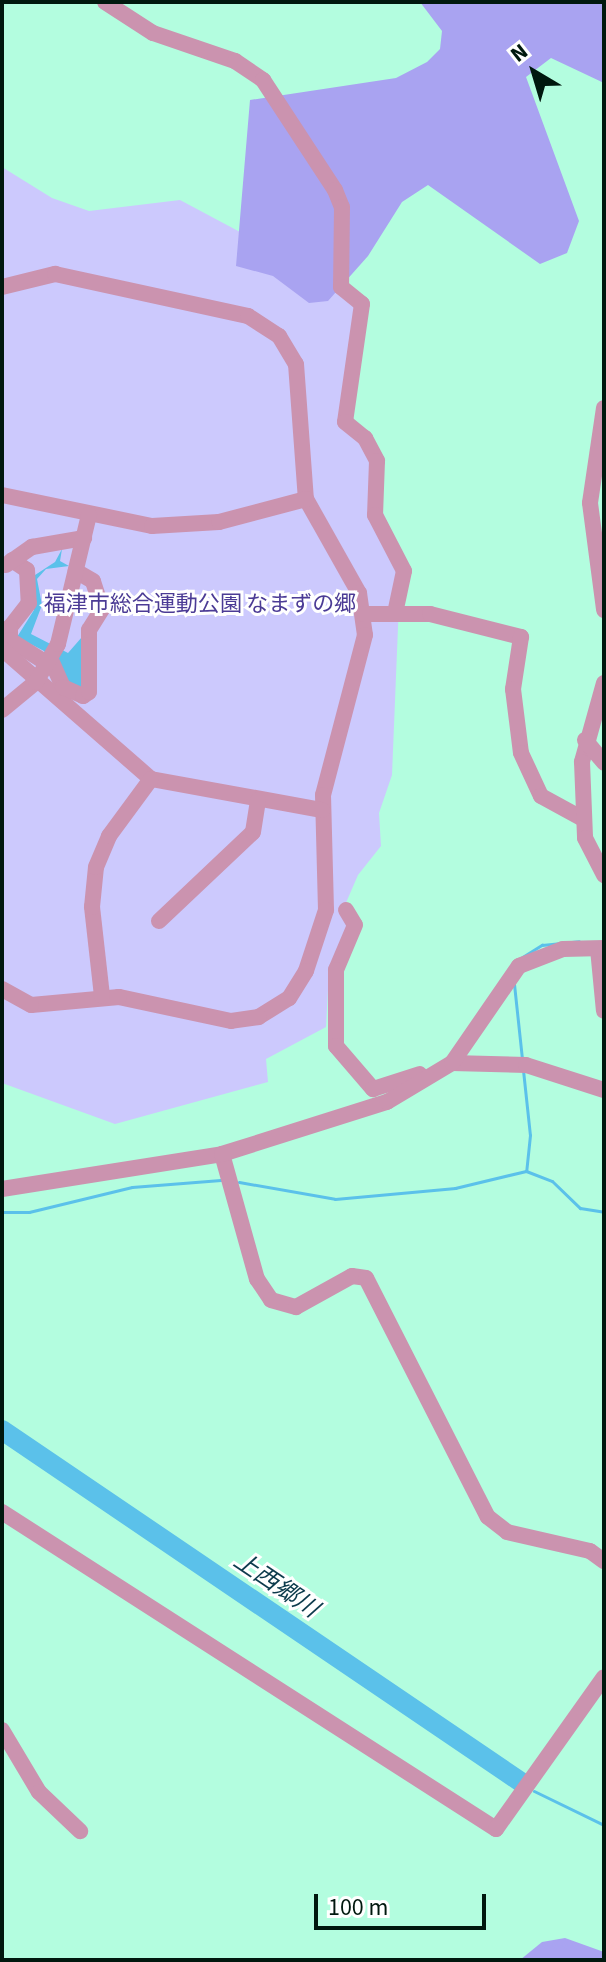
<!DOCTYPE html>
<meta charset="utf-8">
<style>
body{margin:0}
#map{position:relative;width:606px;height:1962px;overflow:hidden;background:#b3fddf;font-family:"Source Sans 3","Noto Sans JP",sans-serif}
div>[style]{position:absolute}
.green>*{inset:0;background:#ccc9fd}
.forest>*{inset:0;background:#a9a3f1}
.water>*{inset:0;background:#5bc1ea}
.stream>*{height:3px;margin:-1.5px;padding:0 1.5px;transform-origin:1.5px;border-radius:1.5px;background:#5bc1ea}
.river>*{height:20px;margin:-10px;padding:0 10px;transform-origin:10px;border-radius:10px;background:#5bc1ea}
.minor>*{height:16px;margin:-8px;padding:0 8px;transform-origin:8px;border-radius:8px;background:#cb93af}
span{translate:-50% -50%;white-space:nowrap;text-align:center;line-height:1.15;-webkit-text-stroke:6px #fff;paint-order:stroke}
.park-label{font-size:22px;color:#4b3b95}
.water-label{font-size:24px;color:#0c3b4c;font-style:italic}
.frame{position:absolute;inset:0;border:4px solid #00180e;pointer-events:none}
.north{position:absolute;left:494px;top:32px;width:80px;height:80px;-webkit-text-stroke:6px #fff;paint-order:stroke;rotate:322deg;font-size:22px;font-weight:700;line-height:32px;text-align:center;color:#00180e}
.north::after{content:'';display:block;margin:auto;width:28px;height:36px;background:#00180e;clip-path:polygon(50% 0,100% 100%,50% 72%,0 100%)}
.scale{position:absolute;left:314px;top:1894px;width:172px;height:36px;box-sizing:border-box;border:4px solid #00180e;border-top:0;padding-left:10px;font-size:24px;line-height:28px;white-space:nowrap;color:#00180e;-webkit-text-stroke:6px #fff;paint-order:stroke}
</style>
<div id="map">
<div class="green">
<div style="clip-path:polygon(2px 167px,52px 198px,89px 211px,180px 200px,366px 299px,349px 421px,369px 436px,378px 502px,401px 553px,392px 775px,379px 813px,381px 846px,358px 875px,342px 912px,350px 924px,328px 990px,326px 1027px,266px 1059px,268px 1082px,115px 1124px,2px 1083px)"></div>
</div>
<div class="forest">
<div style="clip-path:polygon(420px 2px,604px 2px,604px 83px,551px 58px,526px 77px,579px 221px,567px 253px,540px 264px,428px 185px,402px 202px,368px 256px,328px 301px,309px 303px,273px 276px,236px 266px,250px 100px,396px 78px,427px 62px,440px 49px,442px 31px)"></div>
<div style="clip-path:polygon(565px 1938px,604px 1952px,604px 1960px,520px 1960px,542px 1942px)"></div>
</div>
<div class="water">
<div style="clip-path:polygon(62px 549px,60px 561px,69px 566px,46px 569px,37px 579px,42px 605px,31px 634px,68px 653px,82px 637px,86px 689px,66px 684px,44px 651px,17px 637px,34px 610px,32px 577px,55px 562px)"></div>
</div>
<div class="stream">
<div style="left:516px;top:961px;width:31px;rotate:-32deg"></div>
<div style="left:542px;top:945px;width:37px;rotate:-6deg"></div>
<div style="left:514px;top:984px;width:75px;rotate:83.9deg"></div>
<div style="left:523px;top:1070px;width:65px;rotate:83.9deg"></div>
<div style="left:530px;top:1135px;width:36px;rotate:96deg"></div>
<div style="left:239px;top:1182px;width:97px;rotate:10deg"></div>
<div style="left:335px;top:1199px;width:121px;rotate:-5.2deg"></div>
<div style="left:455px;top:1188px;width:73px;rotate:-13.5deg"></div>
<div style="left:526px;top:1171px;width:28px;rotate:21deg"></div>
<div style="left:552px;top:1181px;width:39px;rotate:44deg"></div>
<div style="left:580px;top:1208px;width:24px;rotate:9deg"></div>
<div style="left:2px;top:1212px;width:27px"></div>
<div style="left:29px;top:1212px;width:106px;rotate:-13.6deg"></div>
<div style="left:132px;top:1187px;width:89px;rotate:-4.5deg"></div>
<div style="left:534px;top:1791px;width:78px;rotate:25.9deg"></div>
</div>
<div class="river">
<div style="left:2px;top:1430px;width:627px;rotate:34.15deg"></div>
</div>
<div class="minor">
<div style="left:105px;top:2px;width:57px;rotate:32.9deg"></div>
<div style="left:153px;top:33px;width:87px;rotate:18.9deg"></div>
<div style="left:235px;top:61px;width:34px;rotate:34deg"></div>
<div style="left:263px;top:80px;width:131px;rotate:56.8deg"></div>
<div style="left:335px;top:190px;width:18px;rotate:68deg"></div>
<div style="left:342px;top:207px;width:80px;rotate:90.7deg"></div>
<div style="left:341px;top:287px;width:27px;rotate:39deg"></div>
<div style="left:362px;top:304px;width:119px;rotate:98.2deg"></div>
<div style="left:345px;top:422px;width:26px;rotate:39deg"></div>
<div style="left:365px;top:438px;width:26px;rotate:62deg"></div>
<div style="left:377px;top:461px;width:54px;rotate:92.1deg"></div>
<div style="left:375px;top:515px;width:63px;rotate:62.6deg"></div>
<div style="left:404px;top:571px;width:40px;rotate:102deg"></div>
<div style="left:2px;top:287px;width:55px;rotate:-13.8deg"></div>
<div style="left:55px;top:274px;width:198px;rotate:12.3deg"></div>
<div style="left:248px;top:316px;width:37px;rotate:33deg"></div>
<div style="left:279px;top:336px;width:33px;rotate:59deg"></div>
<div style="left:296px;top:364px;width:135px;rotate:85.8deg"></div>
<div style="left:306px;top:499px;width:108px;rotate:60.6deg"></div>
<div style="left:359px;top:593px;width:42px;rotate:81.9deg"></div>
<div style="left:365px;top:635px;width:165px;rotate:104.7deg"></div>
<div style="left:323px;top:795px;width:115px;rotate:88.5deg"></div>
<div style="left:326px;top:910px;width:64px;rotate:108.2deg"></div>
<div style="left:306px;top:971px;width:32px;rotate:122deg"></div>
<div style="left:289px;top:998px;width:36px;rotate:148deg"></div>
<div style="left:259px;top:1017px;width:28px;rotate:172deg"></div>
<div style="left:231px;top:1021px;width:115px;rotate:-167.9deg"></div>
<div style="left:119px;top:997px;width:88px;rotate:174.8deg"></div>
<div style="left:31px;top:1005px;width:33px;rotate:-151deg"></div>
<div style="left:604px;top:408px;width:96px;rotate:98.4deg"></div>
<div style="left:590px;top:503px;width:108px;rotate:82.5deg"></div>
<div style="left:2px;top:495px;width:153px;rotate:11.7deg"></div>
<div style="left:152px;top:526px;width:67px;rotate:-3.4deg"></div>
<div style="left:219px;top:522px;width:90px;rotate:-14.8deg"></div>
<div style="left:12px;top:560px;width:18px;rotate:34deg"></div>
<div style="left:27px;top:570px;width:33px;rotate:87deg"></div>
<div style="left:29px;top:603px;width:31px;rotate:128deg"></div>
<div style="left:10px;top:627px;width:13px;rotate:90deg"></div>
<div style="left:10px;top:640px;width:45px;rotate:32.3deg"></div>
<div style="left:6px;top:565px;width:32px;rotate:-35deg"></div>
<div style="left:32px;top:547px;width:53px;rotate:-9.8deg"></div>
<div style="left:364px;top:614px;width:66px"></div>
<div style="left:430px;top:614px;width:94px;rotate:14.2deg"></div>
<div style="left:521px;top:637px;width:53px;rotate:98.7deg"></div>
<div style="left:513px;top:689px;width:64px;rotate:82.9deg"></div>
<div style="left:521px;top:753px;width:47px;rotate:65.1deg"></div>
<div style="left:541px;top:796px;width:48px;rotate:28.7deg"></div>
<div style="left:2px;top:649px;width:198px;rotate:41.1deg"></div>
<div style="left:151px;top:779px;width:174px;rotate:10.3deg"></div>
<div style="left:51px;top:660px;width:30px;rotate:66deg"></div>
<div style="left:63px;top:687px;width:22px;rotate:24deg"></div>
<div style="left:83px;top:696px;width:7px;rotate:-34deg"></div>
<div style="left:89px;top:692px;width:62px;rotate:-90deg"></div>
<div style="left:89px;top:630px;width:25px;rotate:-58deg"></div>
<div style="left:102px;top:609px;width:29px;rotate:-108deg"></div>
<div style="left:93px;top:581px;width:20px;rotate:-150deg"></div>
<div style="left:604px;top:683px;width:82px;rotate:105.6deg"></div>
<div style="left:582px;top:762px;width:76px;rotate:87.7deg"></div>
<div style="left:585px;top:838px;width:42px;rotate:62.8deg"></div>
<div style="left:2px;top:710px;width:44px;rotate:-39.5deg"></div>
<div style="left:36px;top:682px;width:44px;rotate:-59.9deg"></div>
<div style="left:58px;top:644px;width:133px;rotate:-76.5deg"></div>
<div style="left:585px;top:740px;width:30px;rotate:50deg"></div>
<div style="left:346px;top:910px;width:17px;rotate:59deg"></div>
<div style="left:355px;top:925px;width:49px;rotate:112.9deg"></div>
<div style="left:336px;top:970px;width:76px;rotate:90deg"></div>
<div style="left:336px;top:1046px;width:57px;rotate:49.3deg"></div>
<div style="left:373px;top:1089px;width:49px;rotate:-17.7deg"></div>
<div style="left:159px;top:921px;width:129px;rotate:-43.4deg"></div>
<div style="left:253px;top:832px;width:32px;rotate:-81deg"></div>
<div style="left:598px;top:949px;width:62px;rotate:84.5deg"></div>
<div style="left:102px;top:996px;width:90px;rotate:-96.4deg"></div>
<div style="left:92px;top:907px;width:40px;rotate:-84.3deg"></div>
<div style="left:96px;top:867px;width:34px;rotate:-67deg"></div>
<div style="left:109px;top:836px;width:71px;rotate:-53.6deg"></div>
<div style="left:452px;top:1063px;width:74px;rotate:1.5deg"></div>
<div style="left:526px;top:1065px;width:82px;rotate:17.8deg"></div>
<div style="left:222px;top:1154px;width:130px;rotate:74.4deg"></div>
<div style="left:257px;top:1279px;width:25px;rotate:56deg"></div>
<div style="left:271px;top:1300px;width:26px;rotate:16deg"></div>
<div style="left:296px;top:1307px;width:64px;rotate:-29deg"></div>
<div style="left:352px;top:1276px;width:14px;rotate:8deg"></div>
<div style="left:366px;top:1278px;width:268px;rotate:63deg"></div>
<div style="left:488px;top:1517px;width:24px;rotate:38deg"></div>
<div style="left:507px;top:1532px;width:85px;rotate:12.9deg"></div>
<div style="left:590px;top:1551px;width:17px;rotate:36deg"></div>
<div style="left:2px;top:1189px;width:223px;rotate:-9deg"></div>
<div style="left:222px;top:1154px;width:173px;rotate:-17.5deg"></div>
<div style="left:387px;top:1102px;width:76px;rotate:-31deg"></div>
<div style="left:452px;top:1063px;width:118px;rotate:-55.4deg"></div>
<div style="left:519px;top:966px;width:47px;rotate:-21.1deg"></div>
<div style="left:563px;top:949px;width:41px;rotate:-1.4deg"></div>
<div style="left:2px;top:1512px;width:587px;rotate:32.69deg"></div>
<div style="left:496px;top:1829px;width:186px;rotate:-54.6deg"></div>
<div style="left:2px;top:1730px;width:72px;rotate:59.2deg"></div>
<div style="left:39px;top:1792px;width:57px;rotate:43.6deg"></div>
</div>
<div class="park-label">
<span style="left:200px;top:605px">福津市総合運動公園 なまずの郷</span>
</div>
<div class="water-label">
<span style="left:276px;top:1585px;rotate:34deg">上西郷川</span>
</div>
<div class="frame"></div>
<div class="north">N</div>
<div class="scale">100 m</div>
</div>
